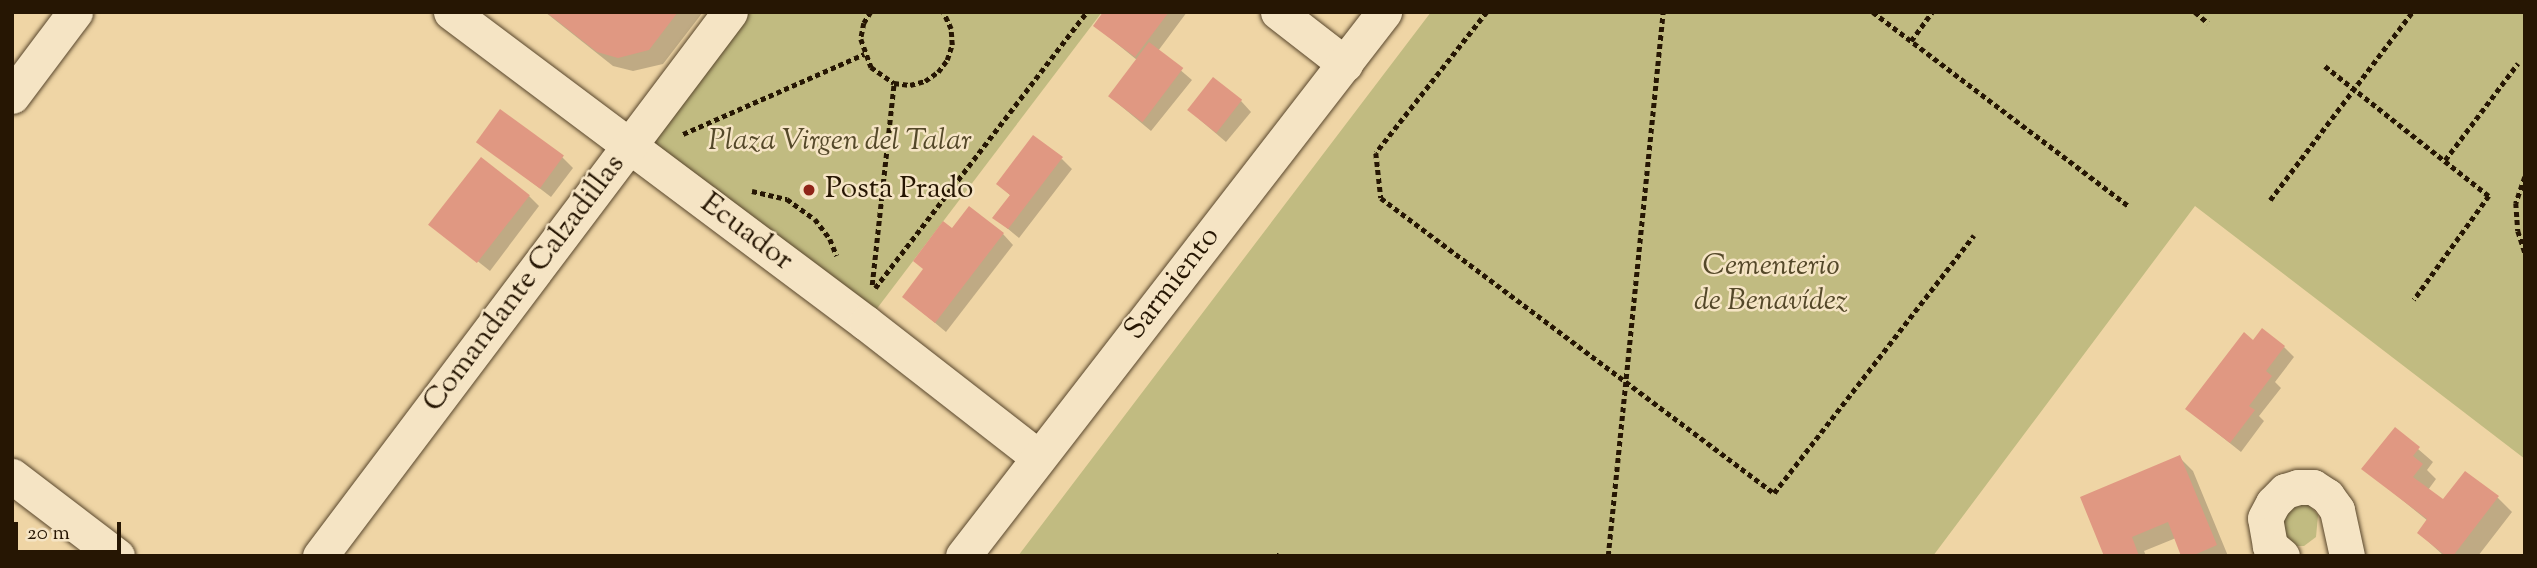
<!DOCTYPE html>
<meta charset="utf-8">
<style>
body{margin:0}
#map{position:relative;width:2537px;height:568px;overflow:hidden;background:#efd5a5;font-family:"Sorts Mill Goudy",serif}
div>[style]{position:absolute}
.green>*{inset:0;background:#c1bb81}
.shadow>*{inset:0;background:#0003}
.building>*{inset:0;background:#e09882;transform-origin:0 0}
.path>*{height:4.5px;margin-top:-2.25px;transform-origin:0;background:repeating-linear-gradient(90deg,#261603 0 5px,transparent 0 8.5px)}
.roads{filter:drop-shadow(0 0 2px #58462c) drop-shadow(0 0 2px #58462c)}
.minor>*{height:35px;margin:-17.5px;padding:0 17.5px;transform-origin:17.5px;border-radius:17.5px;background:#f5e4c4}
.dots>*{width:19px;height:19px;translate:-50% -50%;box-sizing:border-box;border:4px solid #f5e4c4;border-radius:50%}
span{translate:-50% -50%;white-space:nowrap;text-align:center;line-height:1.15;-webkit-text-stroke:5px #f5e4c4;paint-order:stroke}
.park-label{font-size:30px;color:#544829;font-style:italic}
.poi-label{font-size:30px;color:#261603}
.left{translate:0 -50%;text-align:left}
.street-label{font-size:30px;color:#261603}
.frame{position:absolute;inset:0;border:14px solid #261603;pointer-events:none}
.scale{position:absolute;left:14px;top:522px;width:107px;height:32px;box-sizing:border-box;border:4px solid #261603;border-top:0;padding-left:9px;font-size:21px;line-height:24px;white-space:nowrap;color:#261603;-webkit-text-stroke:5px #f5e4c4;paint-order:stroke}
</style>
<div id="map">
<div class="green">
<div style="clip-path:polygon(730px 12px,1102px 12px,866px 323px,630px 144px)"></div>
<div style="clip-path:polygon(1431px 12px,2525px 12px,2525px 459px,2195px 206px,1933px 556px,1018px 556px)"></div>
<div style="clip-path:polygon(2286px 503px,2308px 504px,2318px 515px,2316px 537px,2304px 546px,2289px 546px,2275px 514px)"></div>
</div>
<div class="shadow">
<div style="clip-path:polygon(545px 12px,703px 12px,663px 64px,633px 71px,613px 66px)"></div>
<div style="clip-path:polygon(1105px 12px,1187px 12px,1158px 51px,1192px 80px,1151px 131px,1109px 96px,1137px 60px,1095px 26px)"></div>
<div style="clip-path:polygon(1241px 101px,1251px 112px,1226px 142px,1199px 119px)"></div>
<div style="clip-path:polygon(478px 141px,562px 157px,573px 168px,551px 197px)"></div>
<div style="clip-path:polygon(1062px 159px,1072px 169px,1019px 238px,995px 218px,1011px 196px,998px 184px)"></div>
<div style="clip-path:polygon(529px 196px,539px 206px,490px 271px,431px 224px)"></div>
<div style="clip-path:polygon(952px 230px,1003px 234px,1013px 245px,946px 332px,904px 297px)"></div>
<div style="clip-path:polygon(2284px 347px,2294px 357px,2275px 382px,2281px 388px,2259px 416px,2264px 421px,2241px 452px,2187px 409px)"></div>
<div style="clip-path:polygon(2395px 429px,2433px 462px,2427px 470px,2436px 479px,2428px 490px,2443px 502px,2498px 498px,2512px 512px,2478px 556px,2444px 556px,2419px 533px,2428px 521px,2364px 469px)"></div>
<div style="clip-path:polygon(2179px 457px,2193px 471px,2228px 556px,2183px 556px,2176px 538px,2144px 551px,2146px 556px,2106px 556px)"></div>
</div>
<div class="building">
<div style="clip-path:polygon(546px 12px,678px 12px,649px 50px,618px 58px,597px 52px)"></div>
<div style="clip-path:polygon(1103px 12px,1169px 12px,1135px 57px,1093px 26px)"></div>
<div style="left:1149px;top:42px;width:43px;height:68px;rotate:37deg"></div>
<div style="left:1213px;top:77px;width:37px;height:42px;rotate:38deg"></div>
<div style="left:500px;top:109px;width:79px;height:41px;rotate:36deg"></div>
<div style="clip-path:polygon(1033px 135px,1063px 157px,1008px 229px,992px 218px,1010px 195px,996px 184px)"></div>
<div style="left:481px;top:157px;width:62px;height:86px;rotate:38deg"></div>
<div style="clip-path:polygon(969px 206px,1004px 233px,935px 323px,902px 297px,923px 269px,913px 261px,943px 221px,952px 228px)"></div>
<div style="clip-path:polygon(2262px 328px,2285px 346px,2266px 371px,2272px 376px,2249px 406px,2255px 410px,2230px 443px,2185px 409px,2244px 332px,2253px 340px)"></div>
<div style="clip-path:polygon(2395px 427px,2420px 447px,2413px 456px,2423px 464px,2413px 477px,2443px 499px,2465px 471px,2499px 496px,2453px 556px,2446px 556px,2417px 533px,2427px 519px,2361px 469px)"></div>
<div style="clip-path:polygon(2180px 455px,2217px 545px,2192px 556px,2181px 556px,2168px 522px,2132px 537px,2139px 556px,2104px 556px,2080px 497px)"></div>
</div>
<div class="path">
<div style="left:871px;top:12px;width:13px;rotate:122deg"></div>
<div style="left:864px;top:23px;width:16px;rotate:101deg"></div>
<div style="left:861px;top:39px;width:30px;rotate:70deg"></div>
<div style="left:871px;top:67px;width:28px;rotate:35deg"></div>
<div style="left:894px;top:83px;width:16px;rotate:7deg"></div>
<div style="left:910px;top:85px;width:16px;rotate:-15deg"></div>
<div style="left:925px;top:81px;width:16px;rotate:-35deg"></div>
<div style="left:938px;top:72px;width:15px;rotate:-53deg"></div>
<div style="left:947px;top:60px;width:16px;rotate:-72deg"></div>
<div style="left:952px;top:45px;width:16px;rotate:-94deg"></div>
<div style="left:951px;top:29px;width:19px;rotate:-115deg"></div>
<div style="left:1487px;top:12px;width:179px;rotate:128.2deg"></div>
<div style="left:1376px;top:153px;width:45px;rotate:83.7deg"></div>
<div style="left:1381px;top:198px;width:491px;rotate:36.9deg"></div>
<div style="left:1774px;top:493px;width:326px;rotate:-52.2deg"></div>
<div style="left:1873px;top:12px;width:321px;rotate:37.2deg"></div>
<div style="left:2195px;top:12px;width:17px;rotate:40deg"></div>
<div style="left:1911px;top:41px;width:36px;rotate:-54deg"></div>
<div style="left:2325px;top:66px;width:209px;rotate:38.4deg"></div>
<div style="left:2489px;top:196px;width:128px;rotate:125.8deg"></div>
<div style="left:683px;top:134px;width:198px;rotate:-23.8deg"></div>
<div style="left:2445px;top:160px;width:121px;rotate:-53deg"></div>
<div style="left:2525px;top:177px;width:28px;rotate:109deg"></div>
<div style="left:2516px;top:203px;width:28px;rotate:86deg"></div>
<div style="left:2518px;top:231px;width:23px;rotate:72deg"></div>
<div style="left:752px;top:191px;width:36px;rotate:13deg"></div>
<div style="left:787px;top:199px;width:34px;rotate:36deg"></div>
<div style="left:815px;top:219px;width:25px;rotate:53deg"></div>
<div style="left:830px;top:239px;width:18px;rotate:68deg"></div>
<div style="left:2270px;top:200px;width:236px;rotate:-52.9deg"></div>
<div style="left:872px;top:285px;width:203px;rotate:-83.8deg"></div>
<div style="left:875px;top:288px;width:348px;rotate:-52.5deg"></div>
<div style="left:1276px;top:554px;width:3px;rotate:45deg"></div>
<div style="left:1608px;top:556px;width:547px;rotate:-84.23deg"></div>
</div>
<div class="roads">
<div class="minor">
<div style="left:451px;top:12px;width:519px;rotate:36.85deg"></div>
<div style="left:866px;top:323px;width:218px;rotate:37.9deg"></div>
<div style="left:1278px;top:12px;width:85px;rotate:37.8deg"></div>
<div style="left:12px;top:96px;width:105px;rotate:-53.1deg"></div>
<div style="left:12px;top:476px;width:132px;rotate:37.3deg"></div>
<div style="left:320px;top:556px;width:681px;rotate:-53deg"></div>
<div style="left:963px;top:556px;width:688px;rotate:-52.26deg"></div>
<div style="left:2282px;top:556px;width:16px;rotate:-140deg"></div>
<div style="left:2270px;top:546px;width:28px;rotate:-100deg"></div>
<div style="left:2265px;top:518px;width:17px;rotate:-62deg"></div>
<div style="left:2273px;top:503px;width:17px;rotate:-45deg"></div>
<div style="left:2285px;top:491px;width:14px;rotate:-17deg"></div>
<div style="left:2298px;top:487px;width:15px"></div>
<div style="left:2313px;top:487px;width:17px;rotate:33deg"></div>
<div style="left:2327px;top:496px;width:17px;rotate:54deg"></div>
<div style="left:2337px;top:510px;width:47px;rotate:77.7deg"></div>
</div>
</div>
<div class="dots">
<div style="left:809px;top:190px;background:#8f2418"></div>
</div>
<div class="park-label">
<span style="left:840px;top:142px">Plaza Virgen del Talar</span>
<span style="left:1771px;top:284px">Cementerio<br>de Benavídez</span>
</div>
<div class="poi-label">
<span class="left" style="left:825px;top:190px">Posta Prado</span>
</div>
<div class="street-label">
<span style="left:746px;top:233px;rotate:37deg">Ecuador</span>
<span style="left:525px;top:284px;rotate:-53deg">Comandante Calzadillas</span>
<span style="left:1173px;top:284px;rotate:-52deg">Sarmiento</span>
</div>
<div class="frame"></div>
<div class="scale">20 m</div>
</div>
